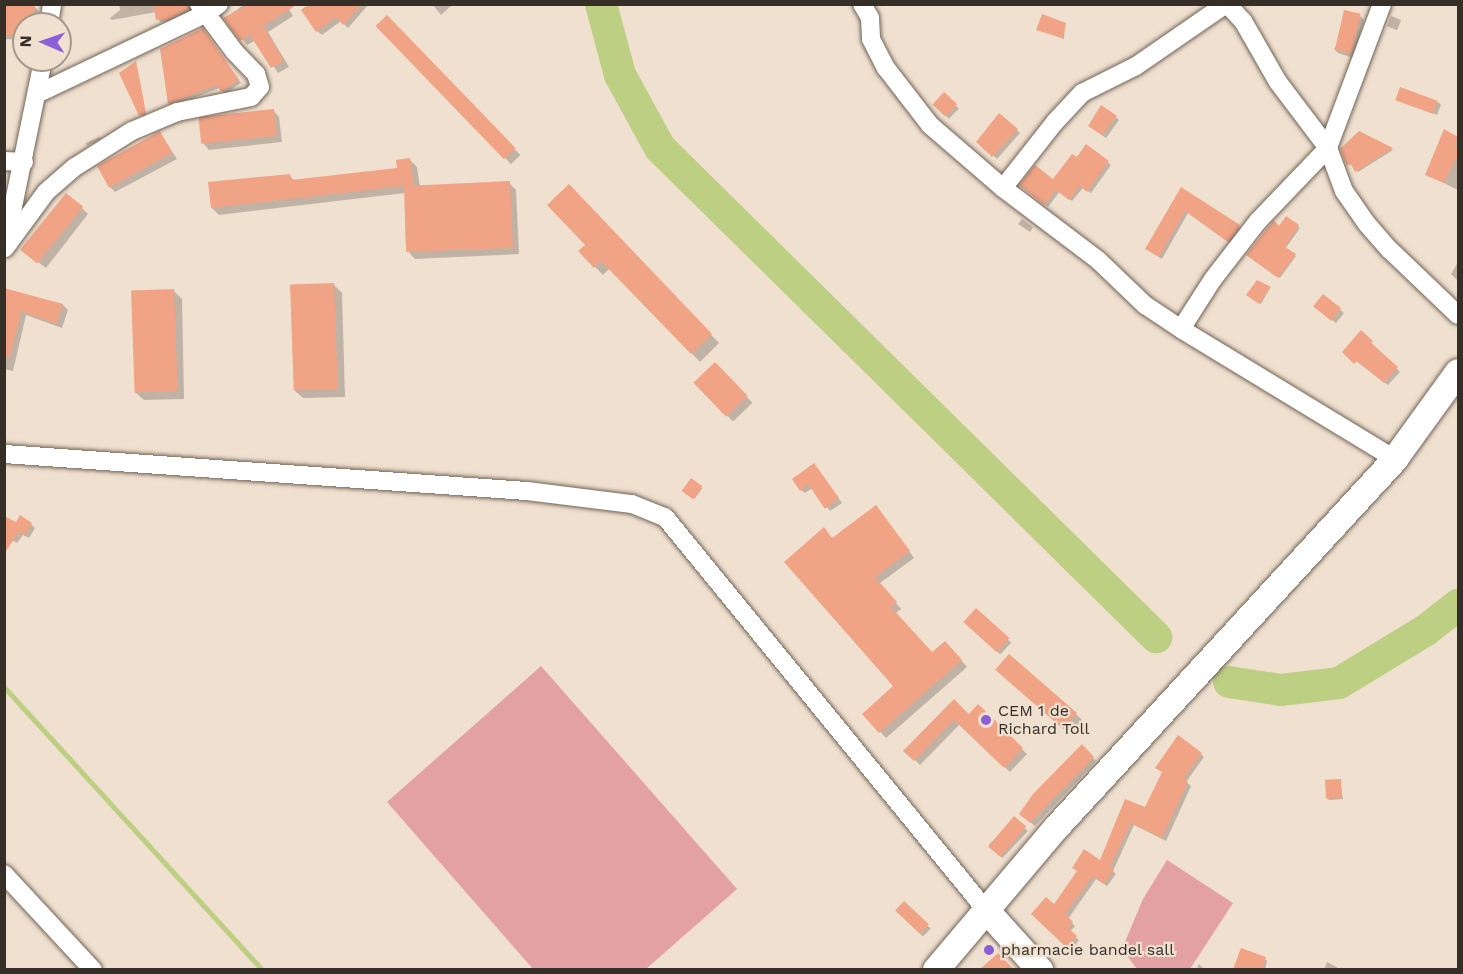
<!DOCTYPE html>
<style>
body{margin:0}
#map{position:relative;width:1463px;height:974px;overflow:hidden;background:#f0e0d0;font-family:"Work Sans",sans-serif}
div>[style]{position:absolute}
.green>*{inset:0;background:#e4a1a4}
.shadow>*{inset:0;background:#0003;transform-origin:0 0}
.stream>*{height:5px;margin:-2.5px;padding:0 2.5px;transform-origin:2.5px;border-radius:2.5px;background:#bdcf82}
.river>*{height:32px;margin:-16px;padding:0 16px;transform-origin:16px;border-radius:16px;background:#bdcf82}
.building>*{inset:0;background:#f1a385;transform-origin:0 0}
.roads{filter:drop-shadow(0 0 2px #716355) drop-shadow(0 0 2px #716355)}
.street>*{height:18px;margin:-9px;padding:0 9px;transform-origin:9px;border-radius:9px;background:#fff}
.secondary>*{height:26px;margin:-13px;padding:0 13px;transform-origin:13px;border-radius:13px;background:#fff}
.dots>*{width:16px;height:16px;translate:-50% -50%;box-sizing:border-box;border:3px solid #f0e0d0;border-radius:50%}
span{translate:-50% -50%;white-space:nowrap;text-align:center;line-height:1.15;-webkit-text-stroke:4.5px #f0e0d0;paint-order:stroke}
.poi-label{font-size:16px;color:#352f28}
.left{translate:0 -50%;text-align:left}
.frame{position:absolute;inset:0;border:6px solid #352f28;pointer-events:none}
.north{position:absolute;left:12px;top:12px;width:60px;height:60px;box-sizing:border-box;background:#f0e0d0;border:2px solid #a5998d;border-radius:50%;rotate:272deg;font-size:16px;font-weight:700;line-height:24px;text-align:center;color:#352f28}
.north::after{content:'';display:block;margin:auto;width:21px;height:27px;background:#8c5fd9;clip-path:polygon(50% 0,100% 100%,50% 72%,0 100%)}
</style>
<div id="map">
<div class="green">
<div style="clip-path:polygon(541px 666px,737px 889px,646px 969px,533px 969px,387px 802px)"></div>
<div style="clip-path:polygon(1167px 860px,1233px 903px,1190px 969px,1137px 969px,1122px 949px,1143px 899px)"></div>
</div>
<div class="shadow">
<div style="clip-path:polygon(4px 4px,34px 6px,39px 11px,37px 24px,24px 24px,24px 40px,4px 39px)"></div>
<div style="clip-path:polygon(119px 4px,191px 4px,192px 12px,172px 21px,160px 22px,156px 12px,112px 20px,110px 18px,120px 10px)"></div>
<div style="clip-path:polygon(245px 4px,286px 4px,293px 16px,268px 32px,289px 67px,278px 73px,256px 40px,247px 45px,225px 18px)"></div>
<div style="clip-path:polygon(311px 4px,369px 4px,348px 28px,341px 21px,322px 35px,317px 31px)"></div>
<div style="clip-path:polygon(432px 4px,453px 4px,441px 15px)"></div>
<div style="clip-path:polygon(1360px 16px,1364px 20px,1353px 58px,1338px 53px,1334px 49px)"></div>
<div style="left:1391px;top:16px;width:11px;height:11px;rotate:22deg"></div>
<div style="left:387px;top:17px;width:192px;height:13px;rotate:46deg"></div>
<div style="clip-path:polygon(1065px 24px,1064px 39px,1038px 30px)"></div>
<div style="clip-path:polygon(205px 33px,241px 83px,225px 94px,220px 88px,172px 106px,169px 103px)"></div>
<div style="clip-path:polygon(136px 63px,146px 115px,142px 116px,141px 115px)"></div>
<div style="left:944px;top:94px;width:21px;height:14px;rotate:45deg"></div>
<div style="clip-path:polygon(1397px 99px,1438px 102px,1441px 105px,1437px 115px)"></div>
<div style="clip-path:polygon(273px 110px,279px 117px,282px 142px,209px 150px,203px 143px)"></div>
<div style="clip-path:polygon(1116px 117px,1119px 120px,1106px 138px,1093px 129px)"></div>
<div style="clip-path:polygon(1017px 130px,1020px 133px,997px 159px,978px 141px)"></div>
<div style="clip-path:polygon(1445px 131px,1458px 139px,1458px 190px,1426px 174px)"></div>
<div style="clip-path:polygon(160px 133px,177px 159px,115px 192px,109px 186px)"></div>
<div style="clip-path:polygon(1359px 133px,1393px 150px,1358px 172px,1352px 164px,1348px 165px)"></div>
<div style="clip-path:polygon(99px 137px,101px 139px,87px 146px,86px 143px)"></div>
<div style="clip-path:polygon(1087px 146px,1111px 165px,1091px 193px,1083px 188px,1072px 201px,1060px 191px,1048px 207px,1024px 188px,1054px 181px)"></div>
<div style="clip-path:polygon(410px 160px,417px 167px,420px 187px,509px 183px,516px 190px,519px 254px,415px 259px,408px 251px,405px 193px,219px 215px,212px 208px,289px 175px,295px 181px,399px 169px)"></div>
<div style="clip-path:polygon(569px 186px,719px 343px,700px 362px,610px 268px,603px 275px,580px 251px,587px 245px)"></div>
<div style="clip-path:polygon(1182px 189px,1242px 229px,1231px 244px,1188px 213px,1162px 259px,1147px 249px)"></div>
<div style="clip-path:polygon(82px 208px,88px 214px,46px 268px,29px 255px)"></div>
<div style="clip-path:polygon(1286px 218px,1300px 228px,1285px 249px,1296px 256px,1280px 278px,1248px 255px,1280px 229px)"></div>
<div style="clip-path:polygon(1022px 219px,1033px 227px,1030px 232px,1018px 224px)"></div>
<div style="clip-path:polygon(1458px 262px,1458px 281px,1451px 274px)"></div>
<div style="clip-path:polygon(334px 285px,342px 293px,345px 397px,303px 398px,294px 390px)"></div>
<div style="clip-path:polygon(1270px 288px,1261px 304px,1249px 296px)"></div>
<div style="clip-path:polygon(4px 289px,63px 305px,68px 310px,62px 328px,26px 315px,13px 371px,4px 369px)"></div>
<div style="clip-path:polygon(174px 291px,182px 299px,184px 399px,144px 400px,135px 392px)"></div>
<div style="clip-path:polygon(1323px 296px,1344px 313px,1336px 323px,1319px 309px)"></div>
<div style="clip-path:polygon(1361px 332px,1400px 372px,1388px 385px,1344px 352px)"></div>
<div style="left:715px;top:364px;width:54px;height:27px;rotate:46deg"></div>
<div style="clip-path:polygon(818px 469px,842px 503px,830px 511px,813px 488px,805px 493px,801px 490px)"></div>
<div style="left:691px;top:480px;width:14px;height:13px;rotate:36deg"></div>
<div style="clip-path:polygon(881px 513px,914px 558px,880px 583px,901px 609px,896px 613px,933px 654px,951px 648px,967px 667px,886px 738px,864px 714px,895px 686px,833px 539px)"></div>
<div style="clip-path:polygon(31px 524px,35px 528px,29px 538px,23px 535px,17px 543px,5px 536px,16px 525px)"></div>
<div style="left:976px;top:610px;width:48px;height:16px;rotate:43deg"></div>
<div style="clip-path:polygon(1004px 676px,1076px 714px,1082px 720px,1070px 734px)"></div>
<div style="clip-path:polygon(954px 701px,969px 716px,978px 707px,1027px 754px,1010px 772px,960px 724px,920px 765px,906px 751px)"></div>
<div style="clip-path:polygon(1082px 747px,1096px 761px,1035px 826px,1025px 818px)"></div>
<div style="clip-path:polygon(1201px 754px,1204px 757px,1186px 782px,1191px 786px,1166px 841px,1134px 825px,1113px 871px,1116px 874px,1107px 886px,1096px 879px,1068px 919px,1075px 926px,1070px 932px,1079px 940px,1071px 950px,1033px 914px,1054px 907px,1100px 862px,1126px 801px,1145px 809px)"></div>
<div style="clip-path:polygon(1340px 781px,1343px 799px,1329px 800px,1328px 799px)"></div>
<div style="left:1014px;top:818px;width:19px;height:37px;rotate:43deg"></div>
<div style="left:904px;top:903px;width:37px;height:11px;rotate:44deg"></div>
<div style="clip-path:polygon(1242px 950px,1264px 958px,1267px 961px,1265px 970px,1234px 970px)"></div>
<div style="clip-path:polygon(1327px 962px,1342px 970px,1324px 970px)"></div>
<div style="clip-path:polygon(1199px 964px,1205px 970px,1196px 970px)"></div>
</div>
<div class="stream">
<div style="left:1426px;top:630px;width:33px;rotate:-12deg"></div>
<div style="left:4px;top:687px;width:383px;rotate:47.6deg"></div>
</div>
<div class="river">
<div style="left:601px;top:4px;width:73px;rotate:75deg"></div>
<div style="left:620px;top:75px;width:83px;rotate:61.3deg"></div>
<div style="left:660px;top:148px;width:697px;rotate:44.59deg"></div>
<div style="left:1229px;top:682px;width:53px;rotate:8.7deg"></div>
<div style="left:1281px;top:690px;width:58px;rotate:-6.9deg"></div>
<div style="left:1339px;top:683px;width:102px;rotate:-31.3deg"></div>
<div style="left:1426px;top:630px;width:41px;rotate:-38deg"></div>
</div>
<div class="building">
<div style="clip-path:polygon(4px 4px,35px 4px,33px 24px,24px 24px,24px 37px,4px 35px)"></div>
<div style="clip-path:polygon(153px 4px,188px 4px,189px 9px,169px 19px,156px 20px)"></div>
<div style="clip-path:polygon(249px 4px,298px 4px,263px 26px,284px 61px,271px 68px,250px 35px,240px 41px,223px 18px)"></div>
<div style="clip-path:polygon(309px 4px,362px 4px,343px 25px,336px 17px,316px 32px,301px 10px)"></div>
<div style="left:1344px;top:10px;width:17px;height:41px;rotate:13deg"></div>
<div style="clip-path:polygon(1042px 14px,1066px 23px,1063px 38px,1036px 30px)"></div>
<div style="left:387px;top:15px;width:185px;height:16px;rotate:46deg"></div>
<div style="clip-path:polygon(203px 28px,239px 80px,221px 92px,217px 85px,168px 104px,160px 49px)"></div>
<div style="clip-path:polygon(136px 61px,146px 113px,139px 116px,119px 73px)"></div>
<div style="left:1400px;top:87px;width:40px;height:14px;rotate:20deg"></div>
<div style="left:944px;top:92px;width:18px;height:17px;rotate:43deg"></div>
<div style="clip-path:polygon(1101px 105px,1117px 116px,1102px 135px,1088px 126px)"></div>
<div style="left:274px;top:109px;width:27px;height:76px;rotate:84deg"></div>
<div style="clip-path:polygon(999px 113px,1018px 129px,992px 157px,976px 142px)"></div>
<div style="clip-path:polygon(1444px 129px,1458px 137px,1454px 146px,1458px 149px,1458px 155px,1444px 183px,1425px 175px)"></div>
<div style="left:160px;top:131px;width:25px;height:72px;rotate:61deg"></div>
<div style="clip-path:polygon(1359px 131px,1393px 148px,1355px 172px,1350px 163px,1347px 166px,1340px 149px)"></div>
<div style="clip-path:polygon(1086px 144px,1109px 161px,1087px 192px,1080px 186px,1069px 200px,1056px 190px,1044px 205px,1019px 185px,1035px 165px,1053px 179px,1072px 154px,1077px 157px)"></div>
<div style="clip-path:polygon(410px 158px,414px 185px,404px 186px,510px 181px,513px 248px,406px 252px,404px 186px,211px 208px,208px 182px,290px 174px,291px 180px,397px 168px,396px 160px)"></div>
<div style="clip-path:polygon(569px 184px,712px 334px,691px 354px,601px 261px,594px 268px,578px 251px,585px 245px,547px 205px)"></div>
<div style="clip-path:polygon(1181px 187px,1240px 225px,1228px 242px,1185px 211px,1159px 257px,1145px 249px)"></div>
<div style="left:66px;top:193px;width:22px;height:73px;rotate:39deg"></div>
<div style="clip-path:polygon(1286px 216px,1299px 225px,1285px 247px,1296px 254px,1278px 278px,1246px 255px,1274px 220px,1279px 226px)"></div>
<div style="clip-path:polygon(1257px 280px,1271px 287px,1259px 304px,1246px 295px)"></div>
<div style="left:334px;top:283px;width:106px;height:44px;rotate:88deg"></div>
<div style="clip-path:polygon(4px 288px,63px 304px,56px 324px,21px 311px,10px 357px,4px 356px)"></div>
<div style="left:174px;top:289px;width:102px;height:43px;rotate:88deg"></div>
<div style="left:1323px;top:294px;width:23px;height:16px;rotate:38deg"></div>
<div style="clip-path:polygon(1361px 330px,1373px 341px,1371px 343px,1398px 367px,1384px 383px,1357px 361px,1354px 364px,1342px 352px)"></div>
<div style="left:715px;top:362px;width:47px;height:30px;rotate:46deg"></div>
<div style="clip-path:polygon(814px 463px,839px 498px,825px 509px,808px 484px,800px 491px,792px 479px)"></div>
<div style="left:691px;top:478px;width:14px;height:16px;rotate:36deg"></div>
<div style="clip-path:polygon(876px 505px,910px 551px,875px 577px,897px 602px,891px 607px,932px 652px,945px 641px,962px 660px,879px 733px,862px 714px,893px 686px,784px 562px,824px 527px,832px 538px)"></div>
<div style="clip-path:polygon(20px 515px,32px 523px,25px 535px,19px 532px,4px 554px,4px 516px,16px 522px)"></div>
<div style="left:976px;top:608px;width:45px;height:19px;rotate:42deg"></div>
<div style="left:1009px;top:654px;width:90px;height:21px;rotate:41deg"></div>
<div style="clip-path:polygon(954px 699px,969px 714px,978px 704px,1023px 748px,1004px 768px,954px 720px,914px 761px,903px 751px)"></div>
<div style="clip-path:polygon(1178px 735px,1202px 753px,1184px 778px,1188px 782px,1162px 838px,1131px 823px,1110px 867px,1114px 869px,1104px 884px,1093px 876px,1065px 914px,1073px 922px,1068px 928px,1077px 936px,1067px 948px,1031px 914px,1046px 897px,1054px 904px,1077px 871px,1072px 868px,1084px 849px,1100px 860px,1125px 799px,1145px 807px,1162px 772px,1155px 768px)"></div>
<div style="clip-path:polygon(1082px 744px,1094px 757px,1030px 823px,1019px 814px,1033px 794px)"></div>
<div style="left:1341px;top:779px;width:19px;height:16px;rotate:87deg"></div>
<div style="left:1014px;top:816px;width:16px;height:40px;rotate:40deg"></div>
<div style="left:904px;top:901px;width:34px;height:13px;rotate:43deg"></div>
<div style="clip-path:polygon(1241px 948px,1266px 957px,1262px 969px,1233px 969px)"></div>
<div style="clip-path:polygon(998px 953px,1013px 969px,980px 969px)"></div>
</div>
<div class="roads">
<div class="street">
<div style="left:862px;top:4px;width:16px;rotate:60deg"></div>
<div style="left:870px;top:18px;width:21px;rotate:87deg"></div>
<div style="left:871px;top:39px;width:33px;rotate:63deg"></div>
<div style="left:886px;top:68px;width:72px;rotate:52.3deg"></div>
<div style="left:930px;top:125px;width:96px;rotate:40.8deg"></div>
<div style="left:1003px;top:188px;width:119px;rotate:37.2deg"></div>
<div style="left:1098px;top:260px;width:65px;rotate:43.8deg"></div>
<div style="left:1145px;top:305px;width:43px;rotate:33.7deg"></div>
<div style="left:1227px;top:4px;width:23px;rotate:47deg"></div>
<div style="left:1243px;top:21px;width:70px;rotate:60.2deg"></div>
<div style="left:1278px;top:82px;width:83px;rotate:52.9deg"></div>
<div style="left:1328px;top:148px;width:46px;rotate:69.6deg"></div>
<div style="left:1344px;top:191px;width:40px;rotate:55.1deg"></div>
<div style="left:1367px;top:224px;width:35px;rotate:49deg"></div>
<div style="left:1390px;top:250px;width:94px;rotate:43.7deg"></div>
<div style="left:1382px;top:4px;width:154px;rotate:110.6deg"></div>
<div style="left:1328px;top:148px;width:101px;rotate:133.8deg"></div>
<div style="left:1258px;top:221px;width:73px;rotate:127.8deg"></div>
<div style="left:1213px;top:279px;width:59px;rotate:122.6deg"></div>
<div style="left:1181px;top:329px;width:250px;rotate:31.3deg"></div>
<div style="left:49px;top:24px;width:20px;rotate:-81deg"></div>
<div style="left:37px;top:94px;width:188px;rotate:-25.5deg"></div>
<div style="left:207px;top:13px;width:15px;rotate:-37deg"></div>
<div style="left:4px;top:161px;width:20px;rotate:3deg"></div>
<div style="left:1003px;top:188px;width:84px;rotate:-51.8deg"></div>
<div style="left:1055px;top:122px;width:40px;rotate:-47deg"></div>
<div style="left:1082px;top:93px;width:60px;rotate:-26.6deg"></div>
<div style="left:1136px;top:66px;width:109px;rotate:-34.6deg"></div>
<div style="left:6px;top:241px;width:185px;rotate:-78.4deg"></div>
<div style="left:5px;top:248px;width:69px;rotate:-53.8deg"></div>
<div style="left:46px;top:192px;width:38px;rotate:-41deg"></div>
<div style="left:75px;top:167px;width:67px;rotate:-32.3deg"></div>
<div style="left:132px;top:131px;width:49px;rotate:-22.9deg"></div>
<div style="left:177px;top:112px;width:76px;rotate:-11.5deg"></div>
<div style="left:251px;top:97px;width:13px;rotate:-48deg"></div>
<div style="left:260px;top:87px;width:14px;rotate:-107deg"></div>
<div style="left:256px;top:74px;width:32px;rotate:-134deg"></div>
<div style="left:234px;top:51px;width:59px;rotate:-126.7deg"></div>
<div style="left:4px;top:454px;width:524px;rotate:4.05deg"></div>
<div style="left:527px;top:491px;width:106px;rotate:7.1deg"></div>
<div style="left:632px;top:504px;width:35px;rotate:22deg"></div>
<div style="left:665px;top:517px;width:507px;rotate:50.76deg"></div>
<div style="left:4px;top:874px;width:131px;rotate:47.2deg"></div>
</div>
<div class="secondary">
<div style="left:986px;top:910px;width:81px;rotate:48deg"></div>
<div style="left:936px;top:970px;width:187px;rotate:-49.8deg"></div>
<div style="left:1057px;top:827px;width:500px;rotate:-47.4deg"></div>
<div style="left:1395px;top:459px;width:107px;rotate:-54.1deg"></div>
</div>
</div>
<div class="dots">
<div style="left:986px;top:720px;background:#8c5fd9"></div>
<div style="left:989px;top:950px;background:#8c5fd9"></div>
</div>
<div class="poi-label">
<span class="left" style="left:998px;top:720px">CEM 1 de<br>Richard Toll</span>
<span class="left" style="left:1001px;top:950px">pharmacie bandel sall</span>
</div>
<div class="frame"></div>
<div class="north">N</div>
</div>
